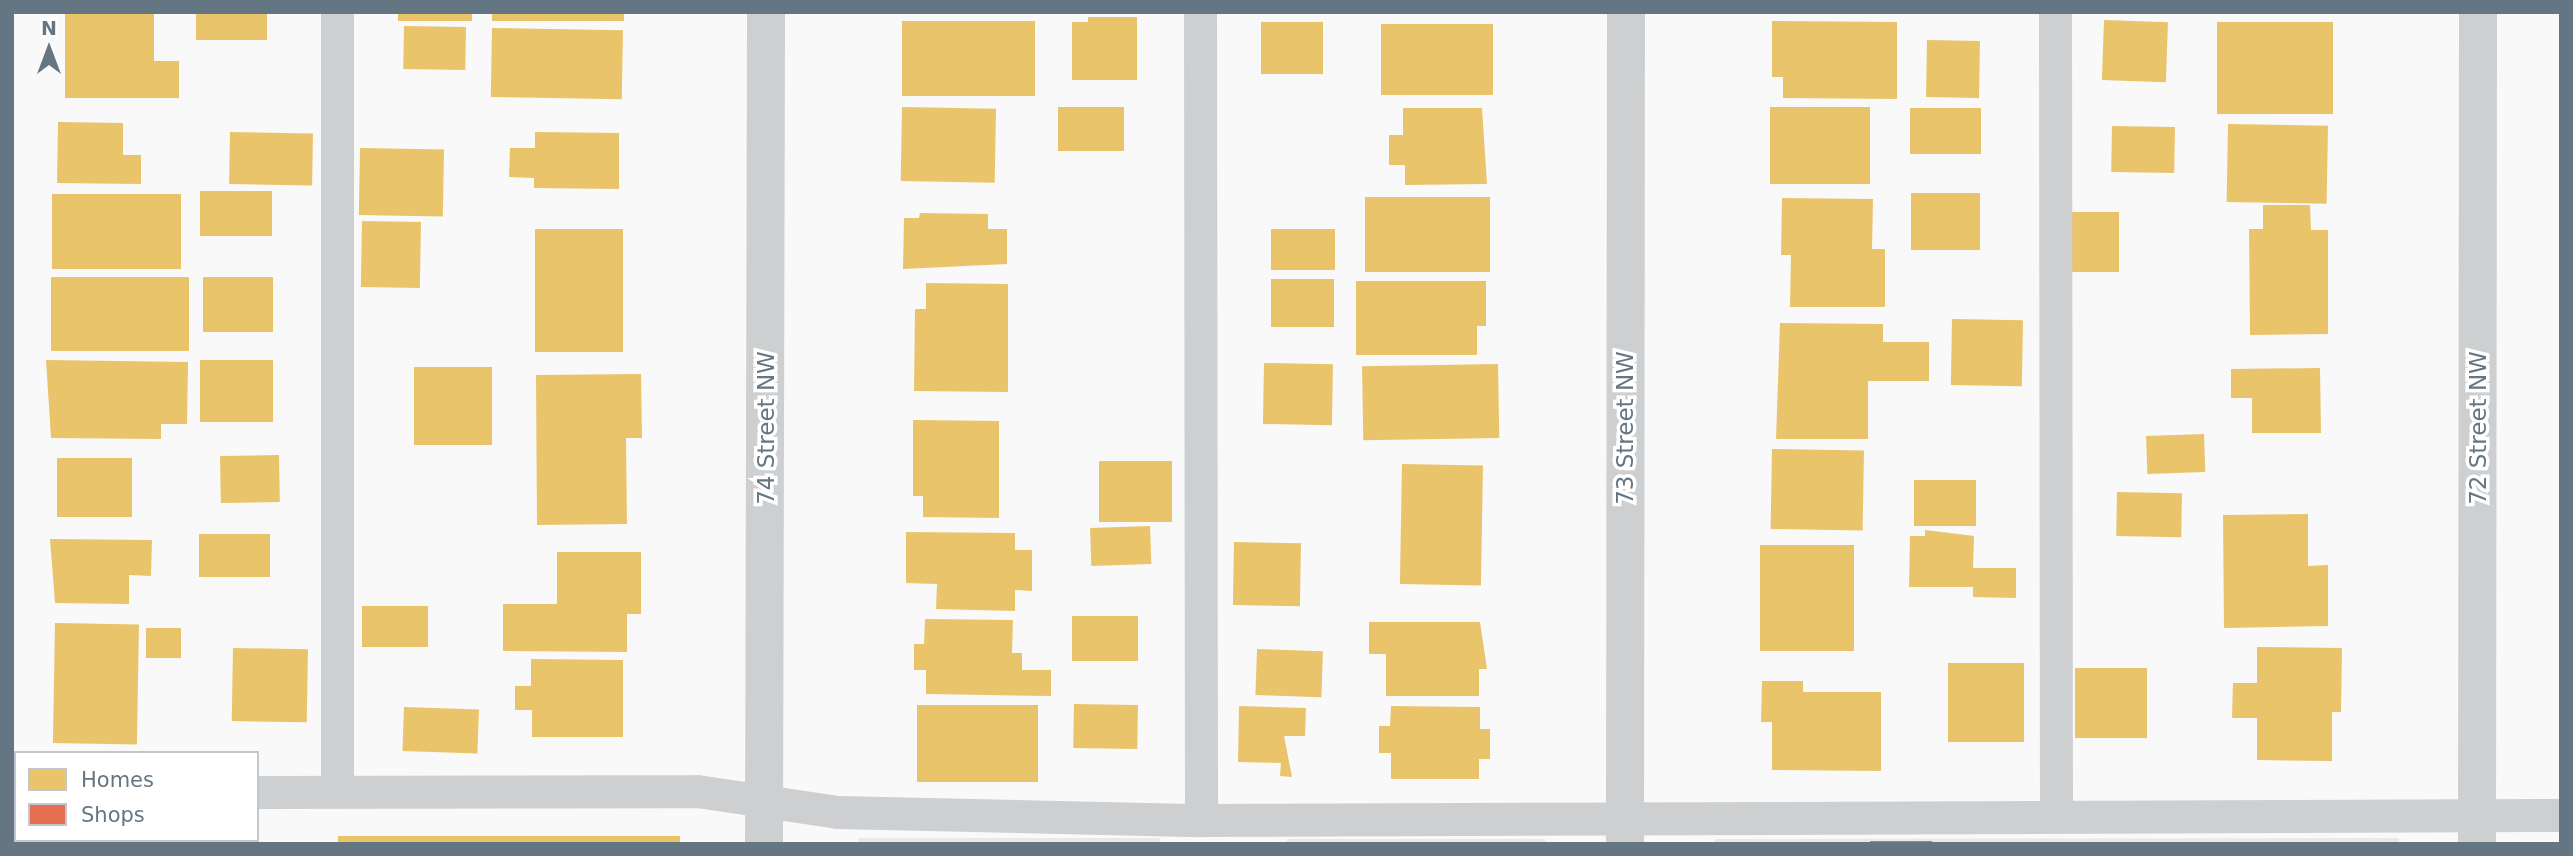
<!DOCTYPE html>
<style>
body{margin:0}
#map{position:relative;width:2573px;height:856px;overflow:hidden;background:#f9f9f9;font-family:"DejaVu Sans",sans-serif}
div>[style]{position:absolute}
.built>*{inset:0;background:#e8e9e9;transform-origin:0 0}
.homes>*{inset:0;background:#e9c46a;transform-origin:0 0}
.shops>*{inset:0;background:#e76f51;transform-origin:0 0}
.lane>*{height:33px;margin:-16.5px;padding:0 16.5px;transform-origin:16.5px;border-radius:16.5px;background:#cecfd0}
.street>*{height:38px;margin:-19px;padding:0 19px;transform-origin:19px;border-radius:19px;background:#cecfd0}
span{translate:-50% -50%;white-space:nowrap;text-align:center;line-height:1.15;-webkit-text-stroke:7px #fff;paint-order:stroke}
.street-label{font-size:23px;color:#657683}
.frame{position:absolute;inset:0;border:14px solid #657683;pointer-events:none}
.legend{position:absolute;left:14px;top:751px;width:245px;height:91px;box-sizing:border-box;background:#fff;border:2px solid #c1c8cd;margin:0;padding:9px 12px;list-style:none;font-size:21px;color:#657683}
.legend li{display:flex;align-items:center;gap:14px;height:35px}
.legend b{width:35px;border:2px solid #c1c8cd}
.north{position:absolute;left:14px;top:14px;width:70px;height:70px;-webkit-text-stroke:5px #fff;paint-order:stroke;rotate:0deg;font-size:19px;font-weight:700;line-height:28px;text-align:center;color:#657683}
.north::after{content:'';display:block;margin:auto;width:24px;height:32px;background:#657683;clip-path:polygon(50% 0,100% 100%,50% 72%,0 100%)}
</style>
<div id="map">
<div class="built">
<div style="left:859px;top:838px;width:301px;height:6px"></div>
<div style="clip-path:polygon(2399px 838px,2399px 844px,1715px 844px,1715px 839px)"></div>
<div style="left:1287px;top:839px;width:258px;height:5px"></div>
</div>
<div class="homes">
<div style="clip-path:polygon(65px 12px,154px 12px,154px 61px,179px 61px,179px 98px,65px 98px)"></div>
<div style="left:196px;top:12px;width:71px;height:28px"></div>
<div style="left:398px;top:12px;width:74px;height:9px"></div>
<div style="left:492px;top:12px;width:132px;height:9px"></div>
<div style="clip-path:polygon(1088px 17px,1137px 17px,1137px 80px,1072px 80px,1072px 22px,1088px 22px)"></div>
<div style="left:2104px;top:20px;width:64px;height:60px;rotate:2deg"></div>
<div style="left:902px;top:21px;width:133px;height:75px"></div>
<div style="clip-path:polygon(1772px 21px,1897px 22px,1897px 99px,1783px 98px,1783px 77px,1772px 77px)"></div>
<div style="left:1261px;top:22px;width:62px;height:52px"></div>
<div style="left:2217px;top:22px;width:116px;height:92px"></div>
<div style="left:1381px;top:24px;width:112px;height:71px"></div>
<div style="left:404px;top:26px;width:62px;height:43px;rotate:1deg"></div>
<div style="left:492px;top:28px;width:131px;height:69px;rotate:1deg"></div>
<div style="left:1927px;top:40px;width:53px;height:57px;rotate:1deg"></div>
<div style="left:902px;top:107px;width:94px;height:74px;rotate:1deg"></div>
<div style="left:1058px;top:107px;width:66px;height:44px"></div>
<div style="left:1770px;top:107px;width:100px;height:77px"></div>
<div style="clip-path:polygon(1403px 108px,1482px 108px,1487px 184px,1405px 185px,1405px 165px,1389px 165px,1389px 135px,1403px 135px)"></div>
<div style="left:1910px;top:108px;width:71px;height:46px"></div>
<div style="clip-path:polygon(58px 122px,123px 123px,123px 155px,141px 155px,141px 184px,57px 183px)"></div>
<div style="left:2228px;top:124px;width:100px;height:78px;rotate:1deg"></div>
<div style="left:2112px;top:126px;width:63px;height:46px;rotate:1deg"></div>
<div style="left:230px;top:132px;width:83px;height:52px;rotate:1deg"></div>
<div style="clip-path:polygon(535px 132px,619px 133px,619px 189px,534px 188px,534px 178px,509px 177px,510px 148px,535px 148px)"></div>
<div style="left:360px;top:148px;width:84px;height:67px;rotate:1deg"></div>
<div style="left:200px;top:191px;width:72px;height:45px"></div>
<div style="left:1911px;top:193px;width:69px;height:57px"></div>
<div style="left:52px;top:194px;width:129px;height:75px"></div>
<div style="left:1365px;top:197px;width:125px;height:75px"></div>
<div style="clip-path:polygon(1782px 198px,1873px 199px,1872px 249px,1885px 249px,1885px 307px,1790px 307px,1791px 255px,1781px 255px)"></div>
<div style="clip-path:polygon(2263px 205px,2310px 205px,2311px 230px,2328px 230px,2328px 334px,2250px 335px,2249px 229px,2263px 229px)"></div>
<div style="left:2072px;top:212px;width:47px;height:60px"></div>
<div style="clip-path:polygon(920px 213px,988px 214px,988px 229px,1007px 229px,1007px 264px,903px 269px,904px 218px,919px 218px)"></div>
<div style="left:362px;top:221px;width:59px;height:66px;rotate:1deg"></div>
<div style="left:535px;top:229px;width:88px;height:123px"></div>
<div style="left:1271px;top:229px;width:64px;height:41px"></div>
<div style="left:51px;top:277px;width:138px;height:74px"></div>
<div style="left:203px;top:277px;width:70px;height:55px"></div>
<div style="left:1271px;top:279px;width:63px;height:48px"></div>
<div style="clip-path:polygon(1356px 281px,1486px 281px,1486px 326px,1477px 326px,1477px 355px,1356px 355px)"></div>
<div style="clip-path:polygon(926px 283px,1008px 284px,1008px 392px,914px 391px,915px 309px,926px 309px)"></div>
<div style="left:1952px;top:319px;width:71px;height:66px;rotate:1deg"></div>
<div style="clip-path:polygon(1780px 323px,1883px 324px,1883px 342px,1929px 342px,1929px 381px,1868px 381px,1868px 439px,1776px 439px)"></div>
<div style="clip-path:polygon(46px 360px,188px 362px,187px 424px,161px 424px,161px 439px,51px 438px)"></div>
<div style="left:200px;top:360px;width:73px;height:62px"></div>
<div style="left:1264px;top:363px;width:69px;height:61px;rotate:1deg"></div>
<div style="left:1498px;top:364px;width:74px;height:136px;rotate:89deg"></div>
<div style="left:414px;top:367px;width:78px;height:78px"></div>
<div style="clip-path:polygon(2320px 368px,2321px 433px,2252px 433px,2252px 398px,2231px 398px,2231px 369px)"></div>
<div style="clip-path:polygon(641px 374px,642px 438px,626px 438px,627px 524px,537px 525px,536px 375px)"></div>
<div style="clip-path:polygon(913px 420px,999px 421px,999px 518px,923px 517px,923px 496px,913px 496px)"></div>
<div style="left:2204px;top:434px;width:38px;height:58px;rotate:88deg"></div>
<div style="left:1772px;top:449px;width:92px;height:80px;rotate:1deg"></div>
<div style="left:279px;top:455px;width:47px;height:59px;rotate:89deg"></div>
<div style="left:57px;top:458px;width:75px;height:59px"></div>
<div style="left:1099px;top:461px;width:73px;height:61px"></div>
<div style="left:1402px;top:464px;width:81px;height:120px;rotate:1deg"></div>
<div style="left:1914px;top:480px;width:62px;height:46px"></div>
<div style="left:2117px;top:492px;width:65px;height:44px;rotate:1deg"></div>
<div style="clip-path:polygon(2308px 514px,2308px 566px,2328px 565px,2328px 626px,2224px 628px,2223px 515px)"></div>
<div style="left:1150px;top:526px;width:38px;height:60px;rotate:88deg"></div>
<div style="clip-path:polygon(1925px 530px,1974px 536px,1973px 568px,2016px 568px,2016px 598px,1973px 597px,1973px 587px,1909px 587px,1910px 536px,1925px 536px)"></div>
<div style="clip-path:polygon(906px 532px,1015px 533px,1015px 550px,1032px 550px,1032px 591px,1015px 590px,1015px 611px,936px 609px,937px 584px,906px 583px)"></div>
<div style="left:199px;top:534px;width:71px;height:43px"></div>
<div style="clip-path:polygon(50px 539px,152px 540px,151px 576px,129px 575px,129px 604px,55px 603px)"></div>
<div style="left:1234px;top:542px;width:67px;height:63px;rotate:1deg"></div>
<div style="left:1760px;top:545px;width:94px;height:106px"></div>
<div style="clip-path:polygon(557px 552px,641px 552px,641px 614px,627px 614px,627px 652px,503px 651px,503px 604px,557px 604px)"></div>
<div style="left:362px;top:606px;width:66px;height:41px"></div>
<div style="left:1072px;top:616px;width:66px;height:45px"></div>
<div style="clip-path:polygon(925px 619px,1013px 620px,1012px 653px,1022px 653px,1022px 670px,1051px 670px,1051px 696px,926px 694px,926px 670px,914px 670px,914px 644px,924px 644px)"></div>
<div style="clip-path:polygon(1369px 622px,1480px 622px,1487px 669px,1479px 669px,1479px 696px,1386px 696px,1386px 654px,1369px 654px)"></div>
<div style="left:55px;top:623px;width:84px;height:120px;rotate:1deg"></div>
<div style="left:146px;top:628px;width:35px;height:30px"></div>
<div style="clip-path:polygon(2257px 647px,2342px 648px,2341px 712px,2332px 712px,2332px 761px,2257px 760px,2257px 718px,2232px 718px,2233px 683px,2257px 683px)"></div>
<div style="left:233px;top:648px;width:75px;height:73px;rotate:1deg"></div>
<div style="left:1257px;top:649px;width:66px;height:46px;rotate:2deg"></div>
<div style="clip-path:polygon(531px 659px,623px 660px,623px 737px,532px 737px,532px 710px,515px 710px,515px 686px,531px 686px)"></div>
<div style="left:1948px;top:663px;width:76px;height:79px"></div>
<div style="left:2075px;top:668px;width:72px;height:70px"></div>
<div style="clip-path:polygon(1762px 681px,1803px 681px,1803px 692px,1881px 692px,1881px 771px,1772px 770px,1772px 722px,1761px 722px)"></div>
<div style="left:1074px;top:704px;width:64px;height:44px;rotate:1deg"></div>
<div style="left:917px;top:705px;width:121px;height:77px"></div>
<div style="clip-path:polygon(1239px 706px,1306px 708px,1305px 736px,1284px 736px,1292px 777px,1280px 776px,1281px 763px,1238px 762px)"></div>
<div style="clip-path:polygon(1391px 706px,1480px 707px,1480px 729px,1490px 729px,1490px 759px,1479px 759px,1479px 779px,1391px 779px,1391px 753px,1379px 753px,1379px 726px,1390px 726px)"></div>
<div style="left:404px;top:707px;width:75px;height:44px;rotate:2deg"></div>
<div style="left:338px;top:836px;width:342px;height:8px"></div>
</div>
<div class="shops">
<div style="left:1870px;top:841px;width:62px;height:3px"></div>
</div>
<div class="lane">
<div style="left:337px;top:12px;width:779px;rotate:90deg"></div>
<div style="left:1200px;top:12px;width:808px;rotate:89.93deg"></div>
<div style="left:2055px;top:12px;width:803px;rotate:89.93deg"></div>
<div style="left:257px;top:792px;width:440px;rotate:-0.1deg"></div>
<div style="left:697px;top:791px;width:142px;rotate:8.5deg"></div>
<div style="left:837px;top:812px;width:364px;rotate:1.3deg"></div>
<div style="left:1201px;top:820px;width:1360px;rotate:-0.21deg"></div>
<div style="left:12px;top:794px;width:4px"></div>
</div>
<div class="street">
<div style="left:764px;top:844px;width:832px;rotate:-89.86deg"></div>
<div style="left:1625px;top:844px;width:832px;rotate:-89.93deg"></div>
<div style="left:2477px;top:844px;width:832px;rotate:-89.93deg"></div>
</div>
<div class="street-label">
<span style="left:766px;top:428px;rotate:-90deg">74 Street NW</span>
<span style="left:1625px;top:428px;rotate:-90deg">73 Street NW</span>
<span style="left:2478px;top:428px;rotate:-90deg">72 Street NW</span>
</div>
<div class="frame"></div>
<ul class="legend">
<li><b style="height:19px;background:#e9c46a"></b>Homes</li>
<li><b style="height:19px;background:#e76f51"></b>Shops</li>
</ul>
<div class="north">N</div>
</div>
